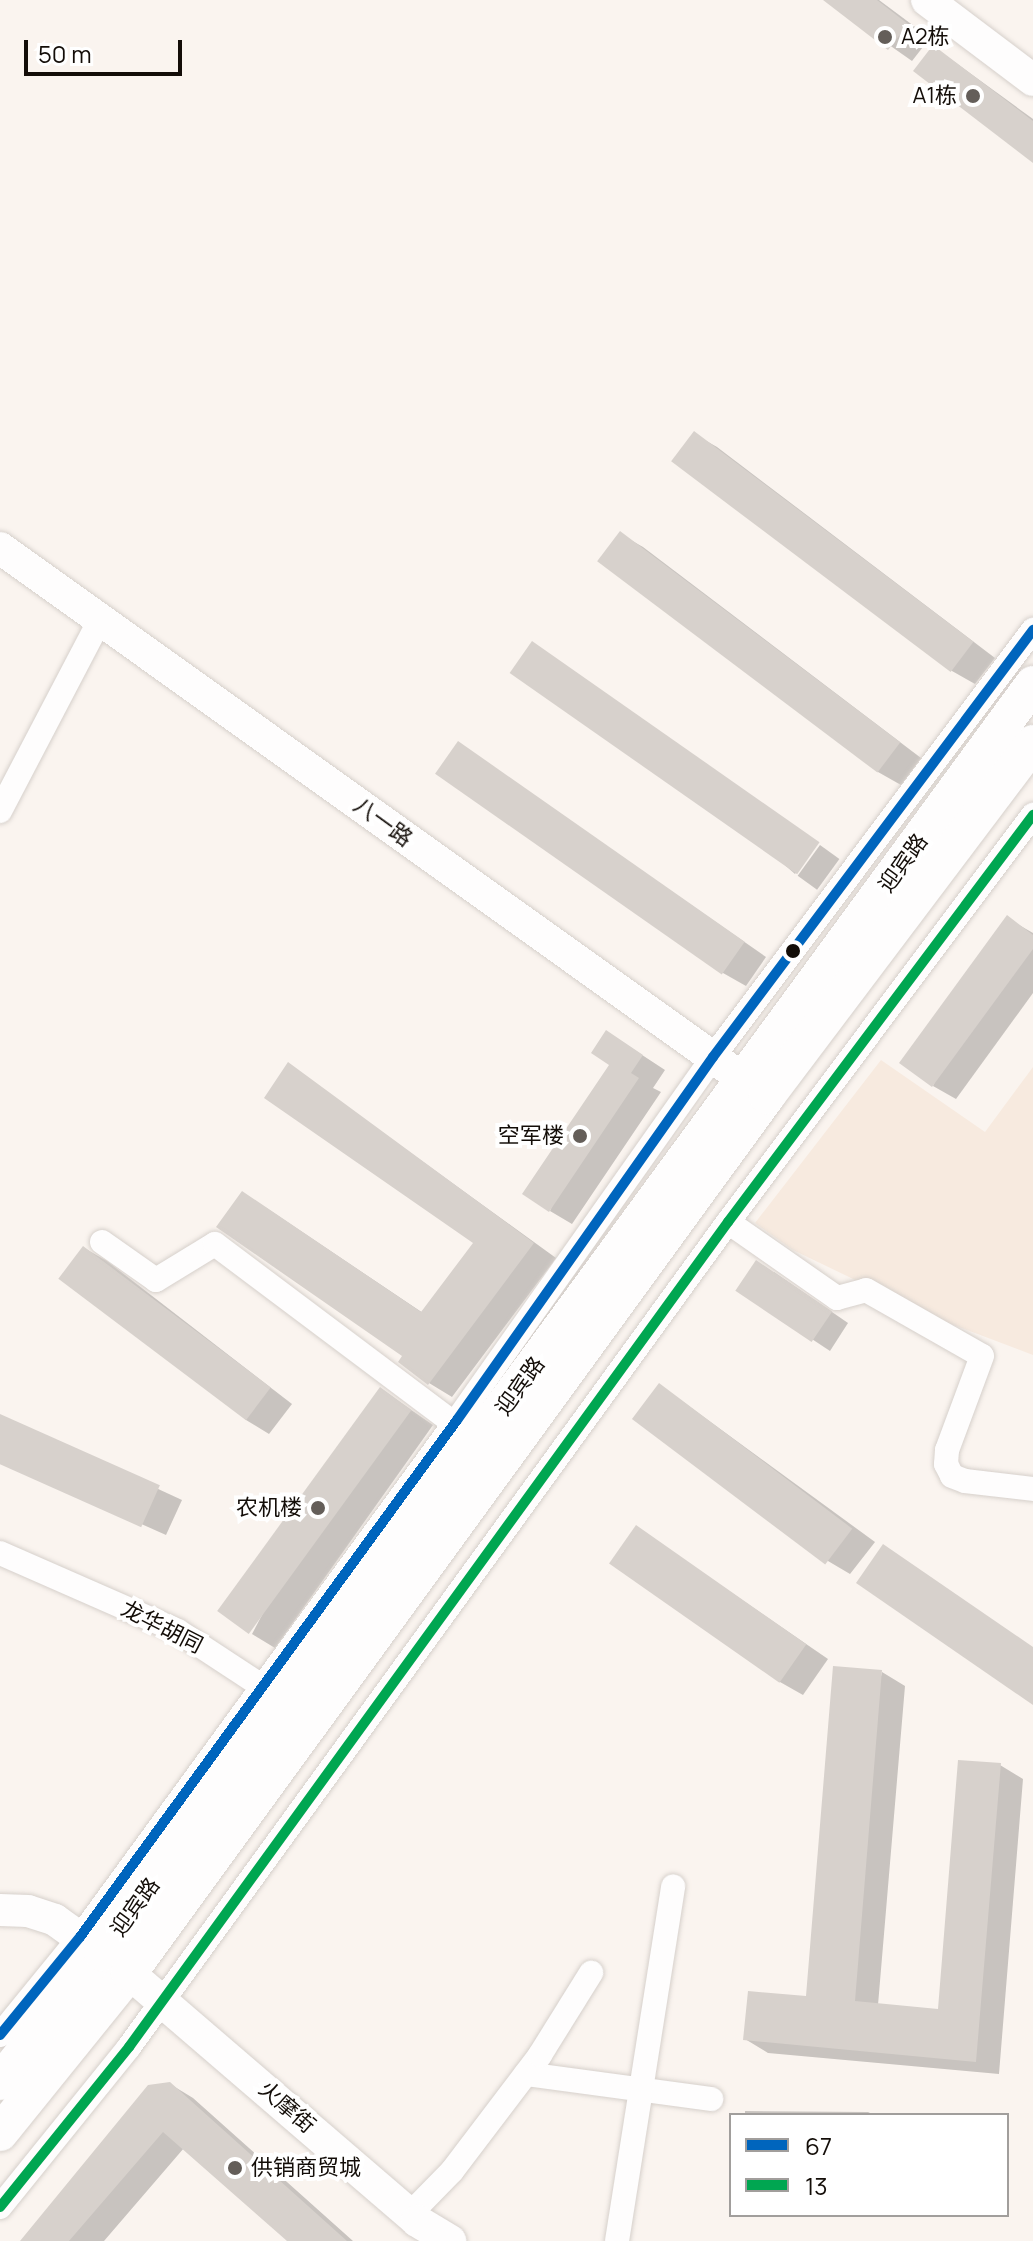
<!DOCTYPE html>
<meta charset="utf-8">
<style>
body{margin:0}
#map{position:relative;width:1033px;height:2241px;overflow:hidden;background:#faf4ef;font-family:Manrope,"Noto Sans SC",sans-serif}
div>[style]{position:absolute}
.built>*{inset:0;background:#f7eadf}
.shadow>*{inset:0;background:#0003;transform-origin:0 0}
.building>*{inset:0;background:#d7d1cc;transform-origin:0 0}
.roads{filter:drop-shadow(0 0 2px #d6d0cb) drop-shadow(0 0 2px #d6d0cb)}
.street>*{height:24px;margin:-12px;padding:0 12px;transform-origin:12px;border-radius:12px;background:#fefdfd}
.secondary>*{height:32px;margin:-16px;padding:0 16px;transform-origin:16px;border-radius:16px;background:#fefdfd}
.primary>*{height:36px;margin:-18px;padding:0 18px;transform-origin:18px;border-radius:18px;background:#fefdfd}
.bus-1>*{height:10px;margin:-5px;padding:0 5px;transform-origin:5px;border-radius:5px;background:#0065bd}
.bus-2>*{height:10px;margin:-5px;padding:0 5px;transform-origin:5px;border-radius:5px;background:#00a651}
.dots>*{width:22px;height:22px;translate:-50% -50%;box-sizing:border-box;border:4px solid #fff;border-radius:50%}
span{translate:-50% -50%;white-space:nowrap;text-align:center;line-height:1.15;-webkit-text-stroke:8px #fff;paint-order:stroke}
.poi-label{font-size:22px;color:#130d08}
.left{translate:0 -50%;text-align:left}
.right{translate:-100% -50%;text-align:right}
.street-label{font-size:22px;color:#130d08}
.legend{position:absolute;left:729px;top:2113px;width:280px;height:104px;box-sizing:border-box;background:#fff;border:2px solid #a19e9c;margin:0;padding:10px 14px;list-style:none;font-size:24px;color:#130d08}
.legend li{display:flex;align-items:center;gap:16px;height:40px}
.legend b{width:40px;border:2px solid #a19e9c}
.scale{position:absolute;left:24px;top:40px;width:158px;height:36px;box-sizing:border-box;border:4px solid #130d08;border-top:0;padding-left:10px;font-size:24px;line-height:28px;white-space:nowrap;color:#130d08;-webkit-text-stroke:6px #fff;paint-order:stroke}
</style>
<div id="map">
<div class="built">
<div style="clip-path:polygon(881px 1060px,985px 1132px,1033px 1067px,1033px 1355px,930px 1316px,793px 1250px,755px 1223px)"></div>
</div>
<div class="shadow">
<div style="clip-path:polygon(825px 0,879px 0,930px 38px,912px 61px)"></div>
<div style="clip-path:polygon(934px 47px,1033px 119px,1033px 161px)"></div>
<div style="clip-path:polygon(694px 434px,717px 447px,995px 658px,975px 684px,952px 671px)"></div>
<div style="clip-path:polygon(620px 534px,643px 547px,921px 758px,901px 785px,878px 772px)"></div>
<div style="clip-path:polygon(532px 643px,816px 843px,795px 874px)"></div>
<div style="clip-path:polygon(459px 744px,766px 957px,746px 986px,723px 973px)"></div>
<div style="left:820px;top:845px;width:24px;height:38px;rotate:36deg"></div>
<div style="clip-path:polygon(1007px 918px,1033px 933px,1033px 993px,956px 1099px,933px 1086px)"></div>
<div style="clip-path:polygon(607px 1032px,665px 1070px,653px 1088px,661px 1092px,572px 1224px,550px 1211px,611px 1065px)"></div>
<div style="clip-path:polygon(289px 1065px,556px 1258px,452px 1397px,429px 1383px,265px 1207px,423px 1313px,476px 1242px)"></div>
<div style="clip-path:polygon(84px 1248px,107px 1261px,292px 1404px,269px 1434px,246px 1420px)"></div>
<div style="clip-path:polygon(774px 1272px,848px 1323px,830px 1351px,738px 1290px)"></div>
<div style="clip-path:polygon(660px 1385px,875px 1542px,850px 1574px,828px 1561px)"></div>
<div style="clip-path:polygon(381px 1389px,433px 1425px,275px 1648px,252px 1634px)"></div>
<div style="clip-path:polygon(0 1416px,182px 1500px,166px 1535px,0 1461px)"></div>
<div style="clip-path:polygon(637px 1528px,828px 1659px,803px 1695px,780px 1682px)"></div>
<div style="clip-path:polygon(882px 1672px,905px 1686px,878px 2005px,940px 2011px,1000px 1765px,1023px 1779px,999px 2074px,768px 2053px,745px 2039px,808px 1998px)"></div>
<div style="clip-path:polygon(170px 2084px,193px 2098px,353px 2241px,290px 2241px,184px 2148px,104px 2241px,23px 2241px)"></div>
<div style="clip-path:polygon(745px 2111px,868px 2112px,874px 2115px,745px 2115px)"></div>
</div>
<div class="building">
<div style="clip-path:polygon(823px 0,877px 0,908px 24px,888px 50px)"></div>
<div style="clip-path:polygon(933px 45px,1033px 121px,1033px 163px,913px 71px)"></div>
<div style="left:694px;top:431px;width:350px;height:38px;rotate:37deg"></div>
<div style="left:620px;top:531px;width:351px;height:38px;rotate:37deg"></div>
<div style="left:532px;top:641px;width:351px;height:39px;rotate:35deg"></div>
<div style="left:458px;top:741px;width:350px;height:40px;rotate:35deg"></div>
<div style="clip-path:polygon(1007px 915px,1033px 935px,1033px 949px,932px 1087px,899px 1063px)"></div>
<div style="clip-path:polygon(606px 1030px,643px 1055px,631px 1073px,639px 1078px,549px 1212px,522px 1194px,609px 1065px,591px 1053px)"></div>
<div style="clip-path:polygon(288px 1062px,534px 1243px,428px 1385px,398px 1362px,402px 1356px,216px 1227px,242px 1191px,421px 1312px,473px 1243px,264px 1098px)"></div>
<div style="left:83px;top:1246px;width:235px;height:41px;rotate:37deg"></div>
<div style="left:756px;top:1260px;width:92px;height:37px;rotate:34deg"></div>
<div style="left:659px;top:1383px;width:242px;height:45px;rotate:37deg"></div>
<div style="left:380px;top:1387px;width:39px;height:277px;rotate:36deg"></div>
<div style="left:0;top:1414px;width:175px;height:46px;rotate:24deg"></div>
<div style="left:636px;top:1525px;width:208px;height:47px;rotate:35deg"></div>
<div style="clip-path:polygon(883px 1544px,1033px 1647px,1033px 1705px,856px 1583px)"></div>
<div style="clip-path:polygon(833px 1666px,882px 1670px,855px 2001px,938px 2009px,958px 1760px,1001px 1763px,976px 2062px,743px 2040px,748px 1991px,806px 1996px)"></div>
<div style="clip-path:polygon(170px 2082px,347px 2241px,287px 2241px,163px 2132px,69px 2241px,20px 2241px,148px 2085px)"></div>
</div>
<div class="roads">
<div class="street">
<div style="left:0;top:811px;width:216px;rotate:-62.4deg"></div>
<div style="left:728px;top:1222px;width:133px;rotate:34.9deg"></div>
<div style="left:837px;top:1298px;width:30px;rotate:-15deg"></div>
<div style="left:866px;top:1290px;width:133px;rotate:29.6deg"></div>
<div style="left:982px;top:1356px;width:100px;rotate:110.4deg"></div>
<div style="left:947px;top:1450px;width:14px;rotate:94deg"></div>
<div style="left:946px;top:1464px;width:13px;rotate:63deg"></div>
<div style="left:952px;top:1476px;width:14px;rotate:21deg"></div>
<div style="left:965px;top:1481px;width:68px;rotate:6.7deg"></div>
<div style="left:102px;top:1242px;width:66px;rotate:35.1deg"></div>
<div style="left:156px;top:1280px;width:69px;rotate:-31.4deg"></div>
<div style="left:215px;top:1244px;width:315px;rotate:36.9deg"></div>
<div style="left:0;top:1553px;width:194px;rotate:23.7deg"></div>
<div style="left:178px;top:1631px;width:115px;rotate:33.3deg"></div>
<div style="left:0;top:2035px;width:127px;rotate:-50.8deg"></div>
<div style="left:80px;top:1937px;width:640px;rotate:-53.9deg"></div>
<div style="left:457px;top:1420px;width:444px;rotate:-54.8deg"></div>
<div style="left:713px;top:1057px;width:534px;rotate:-53.15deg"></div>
<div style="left:526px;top:2074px;width:187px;rotate:7.7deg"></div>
<div style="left:0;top:2207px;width:206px;rotate:-51.1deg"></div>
<div style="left:129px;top:2047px;width:1020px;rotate:-54.02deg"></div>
<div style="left:728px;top:1222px;width:509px;rotate:-53.15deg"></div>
<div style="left:410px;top:2214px;width:60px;rotate:-45.7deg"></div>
<div style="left:452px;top:2171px;width:146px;rotate:-52.8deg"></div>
<div style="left:540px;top:2055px;width:97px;rotate:-58.1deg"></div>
<div style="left:617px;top:2241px;width:359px;rotate:-81deg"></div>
</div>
<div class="secondary">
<div style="left:927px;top:0;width:133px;rotate:37deg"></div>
<div style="left:0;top:548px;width:939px;rotate:35.55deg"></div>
<div style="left:0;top:1910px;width:28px;rotate:2deg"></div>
<div style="left:28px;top:1911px;width:28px;rotate:18deg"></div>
<div style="left:55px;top:1920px;width:91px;rotate:35.6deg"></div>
<div style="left:129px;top:1973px;width:380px;rotate:40.7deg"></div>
<div style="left:417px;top:2221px;width:39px;rotate:31deg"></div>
</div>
<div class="primary">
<div style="left:0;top:2082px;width:164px;rotate:-51.7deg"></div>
<div style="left:102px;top:1953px;width:1574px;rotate:-53.73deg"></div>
<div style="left:0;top:2133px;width:206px;rotate:-51.1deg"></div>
<div style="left:129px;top:1973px;width:1085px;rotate:-53.96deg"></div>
<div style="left:767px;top:1096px;width:442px;rotate:-53deg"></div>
</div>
</div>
<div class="bus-1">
<div style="left:0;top:2035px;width:127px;rotate:-50.8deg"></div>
<div style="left:80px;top:1937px;width:640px;rotate:-53.9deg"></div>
<div style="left:457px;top:1420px;width:444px;rotate:-54.8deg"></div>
<div style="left:713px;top:1057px;width:534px;rotate:-53.15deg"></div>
</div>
<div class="bus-2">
<div style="left:0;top:2207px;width:206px;rotate:-51.1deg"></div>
<div style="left:129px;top:2047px;width:1020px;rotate:-54.02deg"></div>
<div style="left:728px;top:1222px;width:509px;rotate:-53.15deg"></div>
</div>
<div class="dots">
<div style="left:885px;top:37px;background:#645e59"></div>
<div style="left:973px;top:96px;background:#645e59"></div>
<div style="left:793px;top:951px;background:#130d08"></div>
<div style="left:580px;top:1136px;background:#645e59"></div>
<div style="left:318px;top:1508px;background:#645e59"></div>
<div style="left:235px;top:2168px;background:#645e59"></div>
</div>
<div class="poi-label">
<span class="left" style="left:901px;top:37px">A2栋</span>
<span class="right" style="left:957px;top:96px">A1栋</span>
<span class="right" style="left:564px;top:1136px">空军楼</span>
<span class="right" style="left:302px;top:1508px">农机楼</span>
<span class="left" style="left:251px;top:2168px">供销商贸城</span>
</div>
<div class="street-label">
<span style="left:383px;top:822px;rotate:36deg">八一路</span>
<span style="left:903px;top:863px;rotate:-54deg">迎宾路</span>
<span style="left:520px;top:1386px;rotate:-54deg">迎宾路</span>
<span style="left:162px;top:1627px;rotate:27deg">龙华胡同</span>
<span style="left:135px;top:1907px;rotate:-54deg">迎宾路</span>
<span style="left:287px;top:2107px;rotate:41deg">火摩街</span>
</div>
<ul class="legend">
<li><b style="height:10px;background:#0065bd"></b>67</li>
<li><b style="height:10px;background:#00a651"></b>13</li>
</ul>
<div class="scale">50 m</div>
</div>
